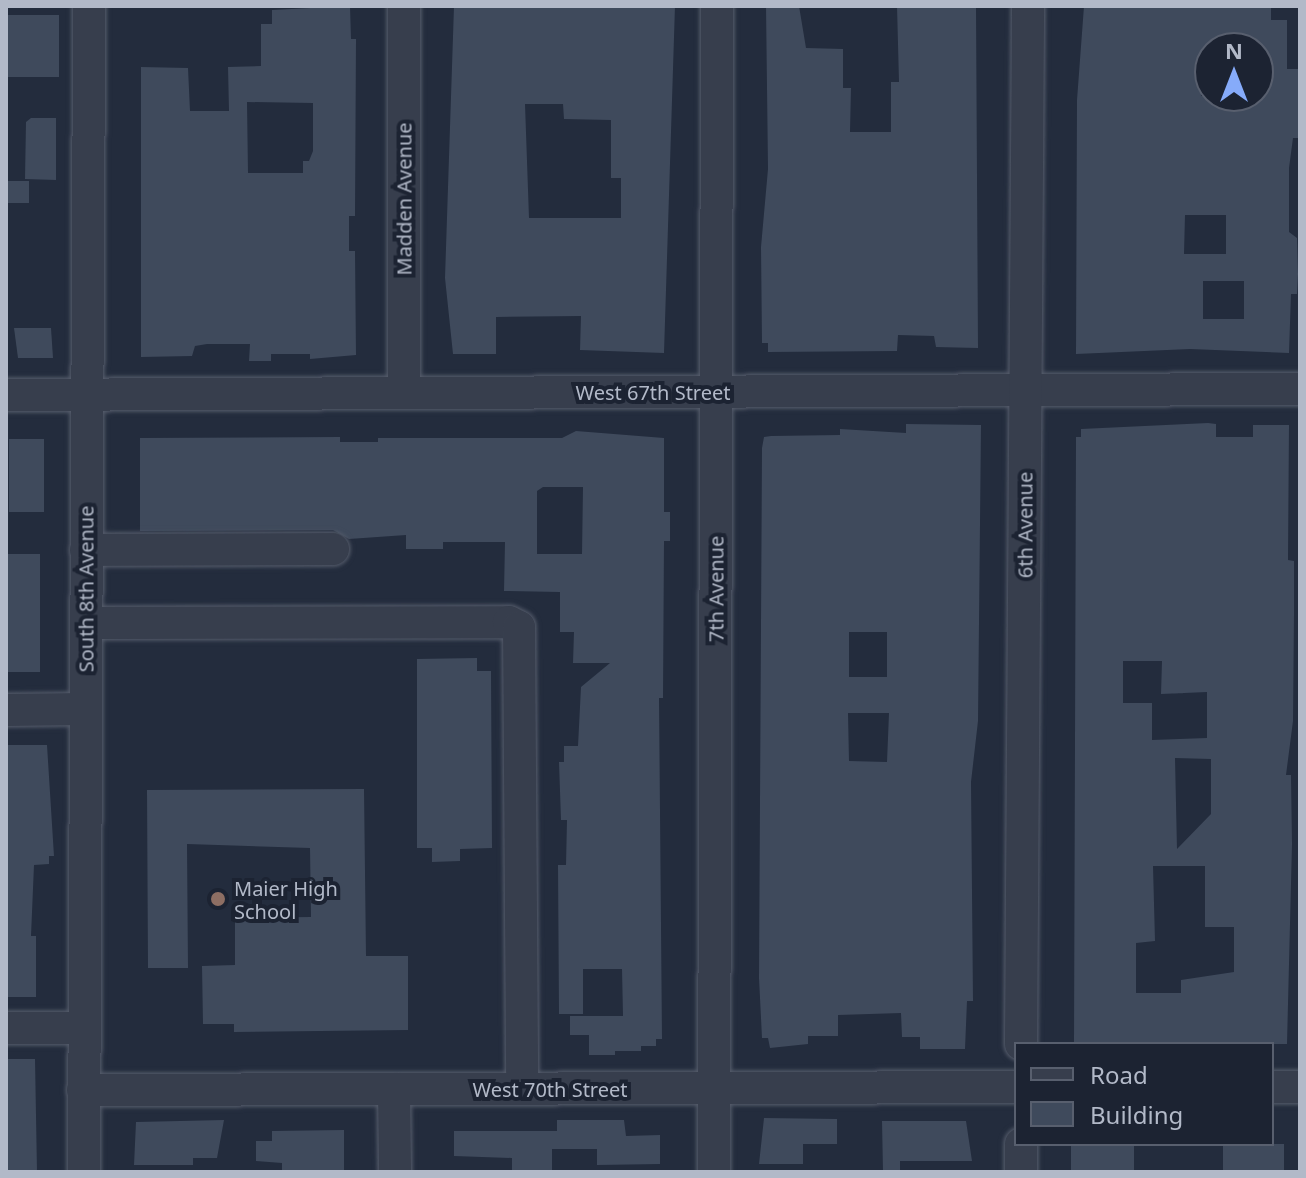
<!DOCTYPE html>
<style>
body{margin:0}
#map{position:relative;width:1306px;height:1178px;overflow:hidden;background:#232c3d;font-family:"Noto Sans",sans-serif}
div>[style]{position:absolute}
.building>*{inset:0;background:#3f4a5c;transform-origin:0 0}
.roads{filter:drop-shadow(0 0 2px #555c6b) drop-shadow(0 0 2px #555c6b)}
.minor>*{height:32px;margin:-16px;padding:0 16px;transform-origin:16px;border-radius:16px;background:#373e4d}
.dots>*{width:22px;height:22px;translate:-50% -50%;box-sizing:border-box;border:4px solid #1c2332;border-radius:50%}
span{translate:-50% -50%;white-space:nowrap;text-align:center;line-height:1.15;-webkit-text-stroke:8px #1c2332;paint-order:stroke}
.street-label{font-size:20px;color:#b2b9c8}
.poi-label{font-size:20px;color:#b2b9c8}
.left{translate:0 -50%;text-align:left}
.frame{position:absolute;inset:0;border:8px solid #b2b9c8;pointer-events:none}
.legend{position:absolute;left:1014px;top:1042px;width:260px;height:104px;box-sizing:border-box;background:#1c2332;border:2px solid #585f6e;margin:0;padding:10px 14px;list-style:none;font-size:24px;color:#b2b9c8}
.legend li{display:flex;align-items:center;gap:16px;height:40px}
.legend b{width:40px;border:2px solid #585f6e}
.north{position:absolute;left:1194px;top:32px;width:80px;height:80px;box-sizing:border-box;background:#1c2332;border:2px solid #585f6e;border-radius:50%;rotate:0deg;font-size:22px;font-weight:700;line-height:32px;text-align:center;color:#b2b9c8}
.north::after{content:'';display:block;margin:auto;width:28px;height:36px;background:#86abfa;clip-path:polygon(50% 0,100% 100%,50% 72%,0 100%)}
</style>
<div id="map">
<div class="building">
<div style="clip-path:polygon(evenodd,350px 6px,351px 39px,356px 39px,355px 216px,349px 216px,349px 251px,355px 251px,356px 355px,310px 359px,310px 354px,271px 354px,271px 361px,249px 361px,250px 344px,207px 344px,195px 346px,192px 356px,141px 357px,141px 67px,188px 68px,190px 111px,229px 111px,228px 67px,261px 66px,261px 24px,272px 24px,272px 10px,350px 6px,247px 102px,313px 103px,313px 151px,309px 161px,303px 161px,303px 173px,248px 173px,247px 102px)"></div>
<div style="clip-path:polygon(evenodd,454px 6px,675px 6px,664px 353px,580px 350px,581px 316px,496px 317px,496px 354px,453px 354px,445px 278px,454px 6px,525px 104px,563px 104px,564px 119px,611px 120px,611px 178px,621px 178px,621px 218px,529px 218px,525px 104px)"></div>
<div style="clip-path:polygon(766px 6px,799px 6px,806px 48px,843px 49px,843px 88px,851px 88px,850px 132px,891px 132px,891px 82px,899px 82px,897px 6px,976px 6px,978px 348px,936px 347px,934px 336px,898px 335px,897px 351px,768px 352px,768px 343px,762px 343px,761px 247px,768px 169px)"></div>
<div style="clip-path:polygon(evenodd,1084px 6px,1271px 6px,1271px 20px,1287px 20px,1287px 69px,1298px 69px,1299px 109px,1299px 138px,1293px 138px,1289px 168px,1289px 232px,1297px 238px,1298px 274px,1297px 294px,1291px 294px,1289px 353px,1190px 349px,1076px 354px,1077px 100px,1084px 6px,1210px 48px,1258px 48px,1258px 96px,1201px 96px,1200px 60px,1210px 60px,1210px 48px,1084px 6px,1185px 215px,1226px 215px,1226px 254px,1184px 254px,1185px 215px,1084px 6px,1203px 281px,1244px 281px,1244px 319px,1203px 319px,1203px 281px)"></div>
<div style="left:6px;top:15px;width:53px;height:62px"></div>
<div style="clip-path:polygon(31px 118px,56px 118px,56px 180px,25px 179px,26px 122px)"></div>
<div style="left:6px;top:181px;width:23px;height:22px"></div>
<div style="clip-path:polygon(14px 328px,51px 328px,53px 358px,18px 358px)"></div>
<div style="clip-path:polygon(evenodd,1208px 423px,1216px 424px,1216px 437px,1253px 437px,1253px 425px,1289px 425px,1288px 560px,1294px 561px,1294px 613px,1293px 721px,1286px 775px,1291px 775px,1292px 844px,1287px 1044px,1074px 1044px,1076px 437px,1081px 437px,1081px 429px,1208px 423px,1123px 661px,1162px 661px,1161px 694px,1207px 692px,1207px 738px,1152px 740px,1152px 703px,1123px 703px,1123px 661px,1208px 423px,1175px 758px,1211px 759px,1211px 814px,1177px 849px,1175px 758px,1208px 423px,1153px 866px,1205px 866px,1205px 927px,1234px 927px,1234px 972px,1181px 980px,1181px 993px,1136px 993px,1136px 943px,1155px 941px,1153px 866px)"></div>
<div style="clip-path:polygon(evenodd,906px 424px,981px 425px,978px 721px,971px 782px,973px 1001px,967px 1001px,965px 1049px,920px 1049px,920px 1037px,902px 1037px,901px 1013px,838px 1015px,838px 1036px,808px 1036px,808px 1044px,770px 1048px,768px 1038px,762px 1038px,759px 978px,762px 448px,764px 437px,771px 436px,840px 435px,840px 429px,906px 433px,906px 424px,849px 632px,887px 632px,887px 677px,849px 677px,849px 632px,906px 424px,848px 713px,889px 713px,887px 762px,849px 761px,848px 713px)"></div>
<div style="clip-path:polygon(evenodd,576px 431px,664px 438px,664px 512px,670px 512px,670px 541px,664px 541px,663px 698px,659px 698px,662px 1039px,656px 1039px,656px 1046px,641px 1046px,641px 1051px,615px 1051px,615px 1055px,589px 1055px,589px 1035px,570px 1035px,570px 1016px,623px 1016px,622px 969px,583px 969px,583px 1014px,559px 1014px,558px 865px,566px 865px,567px 820px,561px 820px,559px 762px,564px 762px,564px 746px,578px 746px,581px 687px,610px 663px,573px 663px,574px 632px,560px 632px,560px 592px,504px 591px,505px 542px,443px 542px,443px 549px,406px 549px,406px 535px,349px 539px,333px 530px,140px 531px,140px 438px,340px 437px,340px 442px,378px 442px,378px 438px,562px 438px,576px 431px,543px 487px,583px 487px,582px 554px,537px 554px,537px 491px,543px 487px)"></div>
<div style="left:9px;top:439px;width:35px;height:73px"></div>
<div style="left:6px;top:554px;width:34px;height:118px"></div>
<div style="clip-path:polygon(477px 658px,477px 671px,491px 671px,492px 848px,460px 849px,460px 861px,432px 862px,432px 848px,417px 848px,417px 659px)"></div>
<div style="clip-path:polygon(6px 745px,47px 745px,54px 856px,49px 856px,49px 864px,34px 865px,31px 936px,36px 936px,36px 997px,6px 997px)"></div>
<div style="clip-path:polygon(364px 789px,366px 956px,408px 956px,408px 1030px,234px 1032px,234px 1024px,203px 1024px,202px 966px,235px 965px,235px 918px,311px 917px,310px 848px,187px 844px,188px 968px,148px 968px,147px 790px)"></div>
<div style="clip-path:polygon(6px 1059px,35px 1059px,37px 1172px,8px 1172px,7px 1166px)"></div>
<div style="clip-path:polygon(764px 1118px,837px 1119px,837px 1144px,803px 1144px,803px 1164px,759px 1164px)"></div>
<div style="clip-path:polygon(224px 1120px,217px 1158px,193px 1158px,193px 1165px,134px 1165px,136px 1122px)"></div>
<div style="clip-path:polygon(557px 1120px,624px 1120px,626px 1136px,660px 1135px,660px 1164px,597px 1165px,597px 1149px,552px 1149px,552px 1172px,512px 1172px,512px 1158px,454px 1156px,454px 1131px,557px 1131px)"></div>
<div style="clip-path:polygon(882px 1121px,966px 1121px,972px 1161px,900px 1161px,900px 1172px,883px 1172px)"></div>
<div style="clip-path:polygon(344px 1130px,344px 1172px,282px 1172px,282px 1163px,256px 1161px,256px 1141px,272px 1141px,272px 1131px)"></div>
<div style="left:1071px;top:1144px;width:63px;height:28px"></div>
<div style="left:1223px;top:1144px;width:61px;height:28px"></div>
</div>
<div class="roads">
<div class="minor">
<div style="left:404px;top:392px;width:386px;rotate:-90deg"></div>
<div style="left:6px;top:395px;width:1294px;rotate:-0.27deg"></div>
<div style="left:86px;top:550px;width:247px;rotate:-0.2deg"></div>
<div style="left:87px;top:623px;width:422px;rotate:-0.1deg"></div>
<div style="left:509px;top:622px;width:11px;rotate:27deg"></div>
<div style="left:519px;top:627px;width:462px;rotate:89.6deg"></div>
<div style="left:6px;top:710px;width:79px;rotate:-0.7deg"></div>
<div style="left:6px;top:1028px;width:78px"></div>
<div style="left:1021px;top:1044px;width:1038px;rotate:-89.61deg"></div>
<div style="left:1272px;top:1087px;width:28px"></div>
<div style="left:394px;top:1089px;width:83px;rotate:89.3deg"></div>
<div style="left:83px;top:1090px;width:933px;rotate:-0.18deg"></div>
<div style="left:1021px;top:1144px;width:28px;rotate:90deg"></div>
<div style="left:84px;top:1172px;width:1166px;rotate:-89.75deg"></div>
<div style="left:714px;top:1172px;width:1166px;rotate:-89.85deg"></div>
</div>
</div>
<div class="dots">
<div style="left:218px;top:899px;background:#8d6e63"></div>
</div>
<div class="street-label">
<span style="left:404px;top:199px;rotate:-90deg">Madden Avenue</span>
<span style="left:653px;top:392px">West 67th Street</span>
<span style="left:1025px;top:525px;rotate:-90deg">6th Avenue</span>
<span style="left:86px;top:589px;rotate:-90deg">South 8th Avenue</span>
<span style="left:716px;top:589px;rotate:-90deg">7th Avenue</span>
<span style="left:550px;top:1089px">West 70th Street</span>
</div>
<div class="poi-label">
<span class="left" style="left:234px;top:900px">Maier High<br>School</span>
</div>
<div class="frame"></div>
<ul class="legend">
<li><b style="height:10px;background:#373e4d"></b>Road</li>
<li><b style="height:22px;background:#3f4a5c"></b>Building</li>
</ul>
<div class="north">N</div>
</div>
